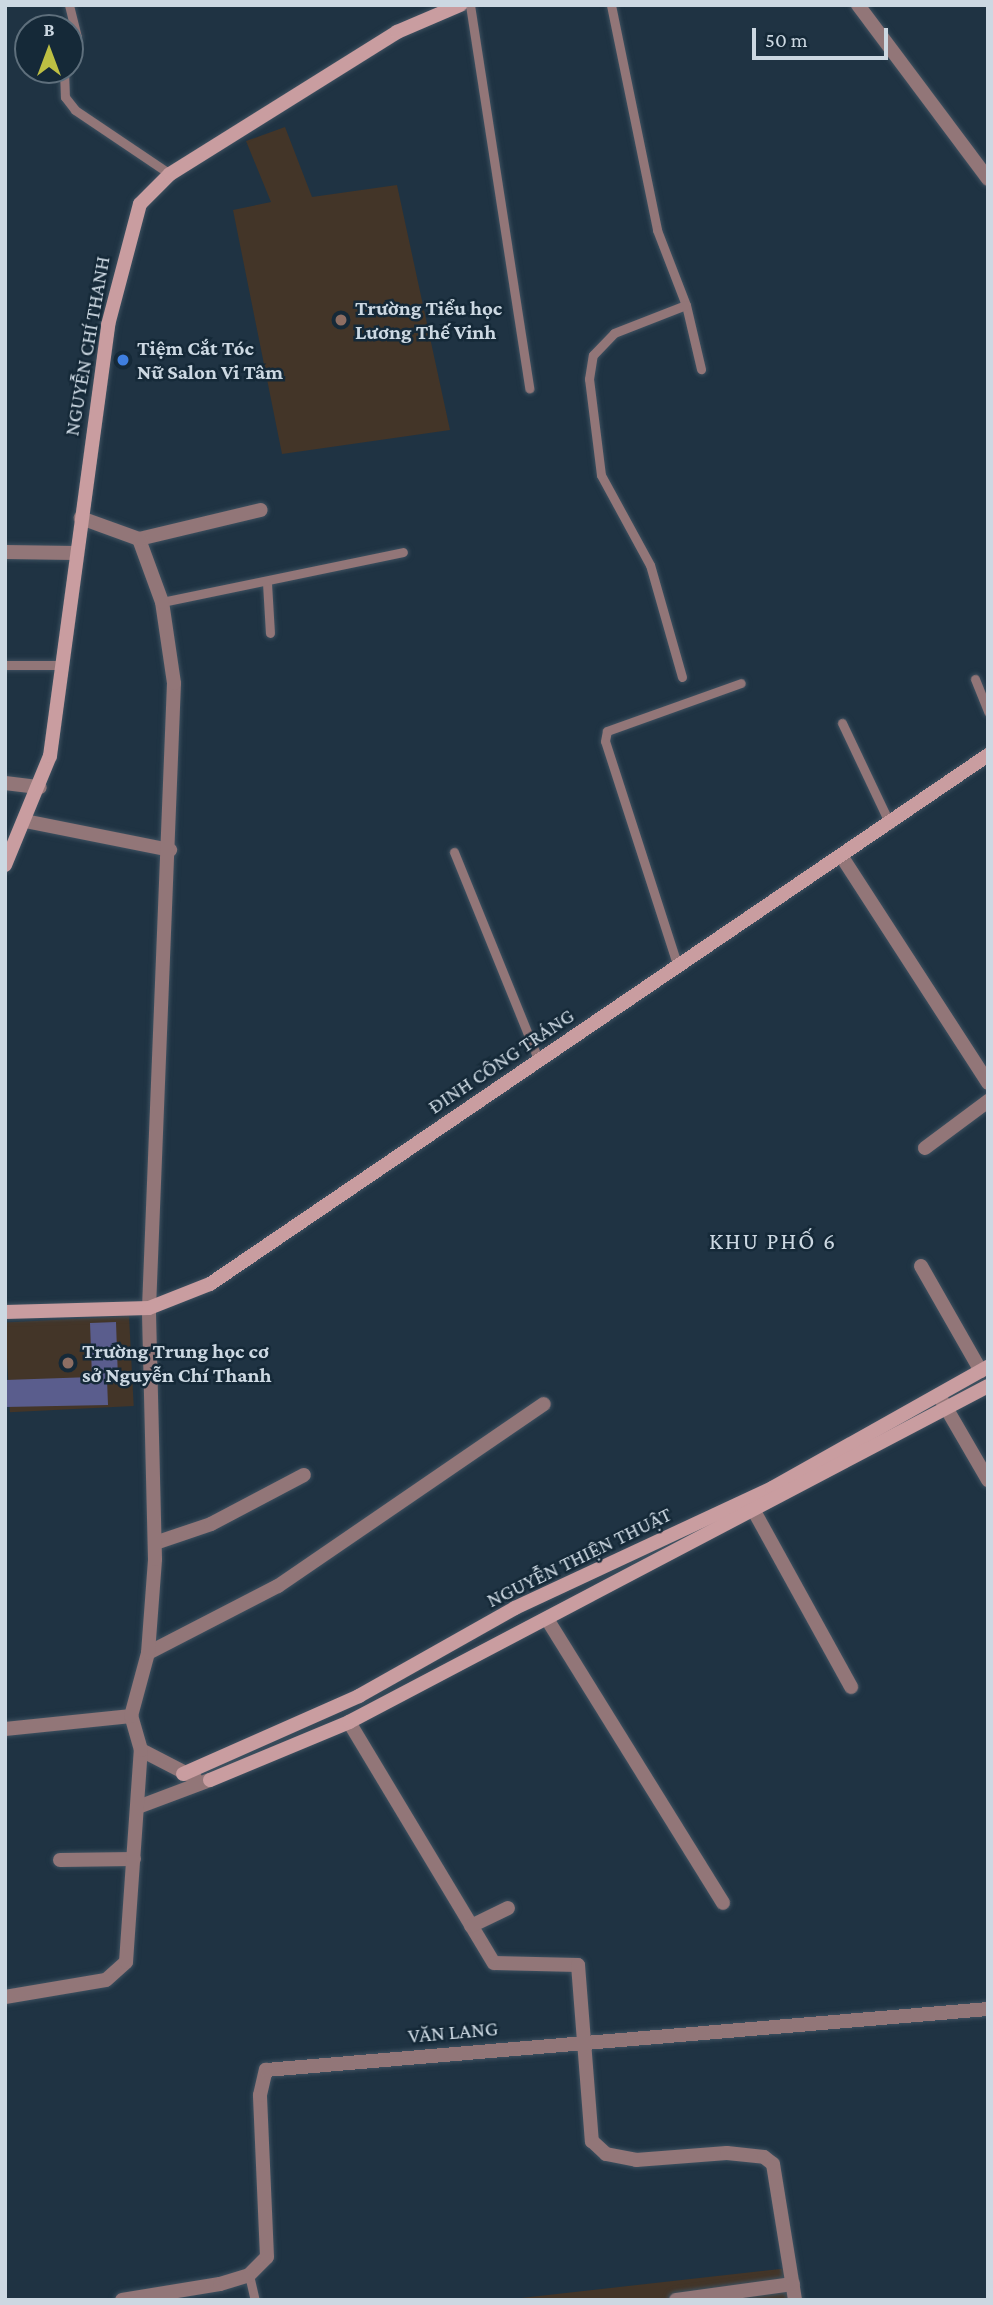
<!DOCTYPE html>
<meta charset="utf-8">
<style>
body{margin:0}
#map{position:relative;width:993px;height:2305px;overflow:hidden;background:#1f3343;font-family:"Crimson Pro",serif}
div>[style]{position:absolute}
.education>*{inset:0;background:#433528;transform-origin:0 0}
.building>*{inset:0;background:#5a5d8d}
.roads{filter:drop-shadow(0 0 2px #3e5160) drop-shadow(0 0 2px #3e5160)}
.lane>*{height:9px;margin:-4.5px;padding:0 4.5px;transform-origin:4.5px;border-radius:4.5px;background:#927678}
.street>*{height:14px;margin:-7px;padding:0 7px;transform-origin:7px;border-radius:7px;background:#927678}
.secondary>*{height:14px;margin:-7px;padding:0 7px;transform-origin:7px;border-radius:7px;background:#c99da0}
.dots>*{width:19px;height:19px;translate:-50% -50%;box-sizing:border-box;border:4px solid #152938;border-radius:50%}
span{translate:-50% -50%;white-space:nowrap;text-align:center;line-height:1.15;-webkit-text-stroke:5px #152938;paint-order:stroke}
.poi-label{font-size:21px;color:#ccd8e2;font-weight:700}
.left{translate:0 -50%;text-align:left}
.street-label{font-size:21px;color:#ccd8e2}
.quarter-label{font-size:24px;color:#ccd8e2;letter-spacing:2px}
.frame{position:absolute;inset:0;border:7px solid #ccd8e2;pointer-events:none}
.north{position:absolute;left:14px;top:14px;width:70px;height:70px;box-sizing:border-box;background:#152938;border:2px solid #5e6f7c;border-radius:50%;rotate:0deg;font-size:19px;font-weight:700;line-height:28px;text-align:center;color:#ccd8e2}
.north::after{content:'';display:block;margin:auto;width:24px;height:32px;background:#bdbf43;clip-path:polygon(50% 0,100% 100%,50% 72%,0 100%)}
.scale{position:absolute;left:752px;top:28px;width:136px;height:32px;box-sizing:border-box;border:4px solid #ccd8e2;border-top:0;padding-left:9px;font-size:21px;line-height:24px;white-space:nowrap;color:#ccd8e2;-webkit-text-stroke:5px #152938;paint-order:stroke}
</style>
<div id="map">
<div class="education">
<div style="clip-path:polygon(285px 127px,312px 197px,397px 185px,450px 430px,282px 454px,233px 210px,271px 202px,246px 141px)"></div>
<div style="left:129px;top:1316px;width:90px;height:124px;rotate:87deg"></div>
<div style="clip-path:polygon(789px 2268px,793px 2300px,503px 2300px)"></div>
</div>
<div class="building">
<div style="clip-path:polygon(116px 1322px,118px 1379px,107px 1379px,108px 1405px,5px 1407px,5px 1380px,92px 1377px,90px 1323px)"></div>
</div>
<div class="roads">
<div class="lane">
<div style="left:69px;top:5px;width:33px;rotate:76deg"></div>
<div style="left:77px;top:37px;width:17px;rotate:115deg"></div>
<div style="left:470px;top:5px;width:388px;rotate:81.2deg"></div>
<div style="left:611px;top:5px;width:230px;rotate:78.4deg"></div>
<div style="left:657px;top:230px;width:80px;rotate:68.9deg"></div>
<div style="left:686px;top:305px;width:66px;rotate:76.8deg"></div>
<div style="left:64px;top:70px;width:27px;rotate:88deg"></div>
<div style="left:65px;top:97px;width:16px;rotate:52deg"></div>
<div style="left:75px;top:110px;width:115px;rotate:34deg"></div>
<div style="left:267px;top:583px;width:50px;rotate:86.6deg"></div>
<div style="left:162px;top:602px;width:246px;rotate:-11.7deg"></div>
<div style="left:5px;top:665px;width:56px"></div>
<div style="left:682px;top:677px;width:116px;rotate:-105.9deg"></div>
<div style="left:650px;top:565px;width:102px;rotate:-118.6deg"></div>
<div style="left:601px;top:475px;width:97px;rotate:-97.1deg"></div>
<div style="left:589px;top:379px;width:24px;rotate:-81deg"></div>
<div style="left:593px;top:355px;width:30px;rotate:-46deg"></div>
<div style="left:614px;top:333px;width:77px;rotate:-21.3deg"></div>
<div style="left:975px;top:679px;width:35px;rotate:68deg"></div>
<div style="left:842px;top:723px;width:112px;rotate:64.6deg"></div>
<div style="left:454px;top:852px;width:226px;rotate:67.9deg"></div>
<div style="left:678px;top:967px;width:237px;rotate:-107.9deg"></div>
<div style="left:605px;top:741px;width:10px;rotate:-79deg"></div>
<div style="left:607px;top:731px;width:142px;rotate:-19.7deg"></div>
<div style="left:249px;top:2275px;width:26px;rotate:77deg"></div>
</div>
<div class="street">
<div style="left:858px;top:5px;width:217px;rotate:53.2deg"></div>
<div style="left:139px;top:539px;width:125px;rotate:-13.4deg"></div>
<div style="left:5px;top:552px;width:70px;rotate:0.8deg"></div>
<div style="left:5px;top:783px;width:35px;rotate:7deg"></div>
<div style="left:25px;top:821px;width:148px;rotate:11.3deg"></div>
<div style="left:842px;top:857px;width:269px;rotate:57.1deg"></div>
<div style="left:925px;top:1148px;width:79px;rotate:-36.7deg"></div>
<div style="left:921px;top:1266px;width:121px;rotate:60.3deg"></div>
<div style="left:941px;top:1399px;width:94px;rotate:59.9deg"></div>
<div style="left:754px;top:1511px;width:201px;rotate:61.1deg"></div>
<div style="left:155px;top:1543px;width:59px;rotate:-18.7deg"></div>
<div style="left:211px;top:1524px;width:105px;rotate:-27.8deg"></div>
<div style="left:547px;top:1619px;width:334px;rotate:58.2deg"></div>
<div style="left:148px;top:1653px;width:146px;rotate:-27.3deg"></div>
<div style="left:278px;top:1586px;width:322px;rotate:-34.4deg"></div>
<div style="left:349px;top:1722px;width:281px;rotate:59deg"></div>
<div style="left:494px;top:1963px;width:84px;rotate:1.4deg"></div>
<div style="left:578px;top:1965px;width:177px;rotate:85.5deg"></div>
<div style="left:592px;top:2141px;width:19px;rotate:43deg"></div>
<div style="left:606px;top:2154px;width:31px;rotate:11deg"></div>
<div style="left:636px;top:2160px;width:91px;rotate:-4.4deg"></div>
<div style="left:727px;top:2153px;width:37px;rotate:6deg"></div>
<div style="left:764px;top:2157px;width:11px;rotate:38deg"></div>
<div style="left:773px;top:2164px;width:138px;rotate:80.8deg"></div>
<div style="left:5px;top:1729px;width:127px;rotate:-5.9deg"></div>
<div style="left:141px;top:1750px;width:61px;rotate:27.4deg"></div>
<div style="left:138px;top:1807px;width:77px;rotate:-20.6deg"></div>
<div style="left:60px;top:1860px;width:74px;rotate:-0.8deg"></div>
<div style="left:471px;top:1926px;width:41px;rotate:-25.9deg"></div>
<div style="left:5px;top:1997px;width:102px;rotate:-9.6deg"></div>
<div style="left:106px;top:1980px;width:27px;rotate:-42deg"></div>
<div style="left:126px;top:1962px;width:213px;rotate:-86deg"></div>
<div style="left:141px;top:1750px;width:35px;rotate:-106deg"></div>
<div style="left:131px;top:1716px;width:65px;rotate:-74.9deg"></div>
<div style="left:148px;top:1653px;width:94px;rotate:-85.7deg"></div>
<div style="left:155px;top:1559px;width:251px;rotate:-91.4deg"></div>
<div style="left:149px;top:1308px;width:625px;rotate:-87.71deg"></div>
<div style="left:174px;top:683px;width:82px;rotate:-98.4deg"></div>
<div style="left:162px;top:602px;width:67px;rotate:-110.1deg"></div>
<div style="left:139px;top:539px;width:62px;rotate:-160.1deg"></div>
<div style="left:122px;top:2300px;width:99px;rotate:-9.3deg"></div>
<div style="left:220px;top:2284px;width:30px;rotate:-17deg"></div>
<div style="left:249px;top:2275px;width:25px;rotate:-45deg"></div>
<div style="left:267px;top:2257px;width:162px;rotate:-92.5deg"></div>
<div style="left:260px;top:2095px;width:26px;rotate:-77deg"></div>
<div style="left:266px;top:2070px;width:725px;rotate:-4.83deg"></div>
<div style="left:676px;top:2300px;width:118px;rotate:-7.8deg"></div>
</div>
<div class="secondary">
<div style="left:5px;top:865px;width:118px;rotate:-67.6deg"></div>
<div style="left:50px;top:756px;width:435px;rotate:-82.3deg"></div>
<div style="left:108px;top:325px;width:125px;rotate:-75.2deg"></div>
<div style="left:140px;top:204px;width:42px;rotate:-45deg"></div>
<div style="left:170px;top:174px;width:268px;rotate:-32deg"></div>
<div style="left:397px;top:32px;width:69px;rotate:-23.2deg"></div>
<div style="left:5px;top:1312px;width:144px;rotate:-1.6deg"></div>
<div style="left:149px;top:1308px;width:66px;rotate:-21.5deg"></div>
<div style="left:210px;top:1284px;width:941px;rotate:-34.21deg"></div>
<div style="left:183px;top:1774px;width:193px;rotate:-23.9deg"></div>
<div style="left:359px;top:1696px;width:179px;rotate:-29.4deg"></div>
<div style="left:515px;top:1608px;width:284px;rotate:-25deg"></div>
<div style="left:772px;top:1488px;width:248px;rotate:-29.3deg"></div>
<div style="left:210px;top:1780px;width:151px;rotate:-22.6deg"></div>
<div style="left:349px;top:1722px;width:722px;rotate:-27.74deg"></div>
</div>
</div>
<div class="dots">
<div style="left:341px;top:320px;background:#8d6e63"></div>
<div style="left:123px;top:360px;background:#3f7fe0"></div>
<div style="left:68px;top:1363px;background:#8d6e63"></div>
</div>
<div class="poi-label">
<span class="left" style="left:355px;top:320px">Trường Tiểu học<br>Lương Thế Vinh</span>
<span class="left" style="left:137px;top:360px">Tiệm Cắt Tóc<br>Nữ Salon Vi Tâm</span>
<span class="left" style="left:82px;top:1363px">Trường Trung học cơ<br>sở Nguyễn Chí Thanh</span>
</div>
<div class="street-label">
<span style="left:87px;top:346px;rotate:-80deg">NGUYỄN CHÍ THANH</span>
<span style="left:501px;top:1061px;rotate:-34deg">ĐINH CÔNG TRÁNG</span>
<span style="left:579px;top:1557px;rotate:-26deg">NGUYỄN THIỆN THUẬT</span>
<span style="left:453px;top:2032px;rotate:-5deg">VĂN LANG</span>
</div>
<div class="quarter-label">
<span style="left:773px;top:1241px">KHU PHỐ 6</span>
</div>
<div class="frame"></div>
<div class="north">B</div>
<div class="scale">50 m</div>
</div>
